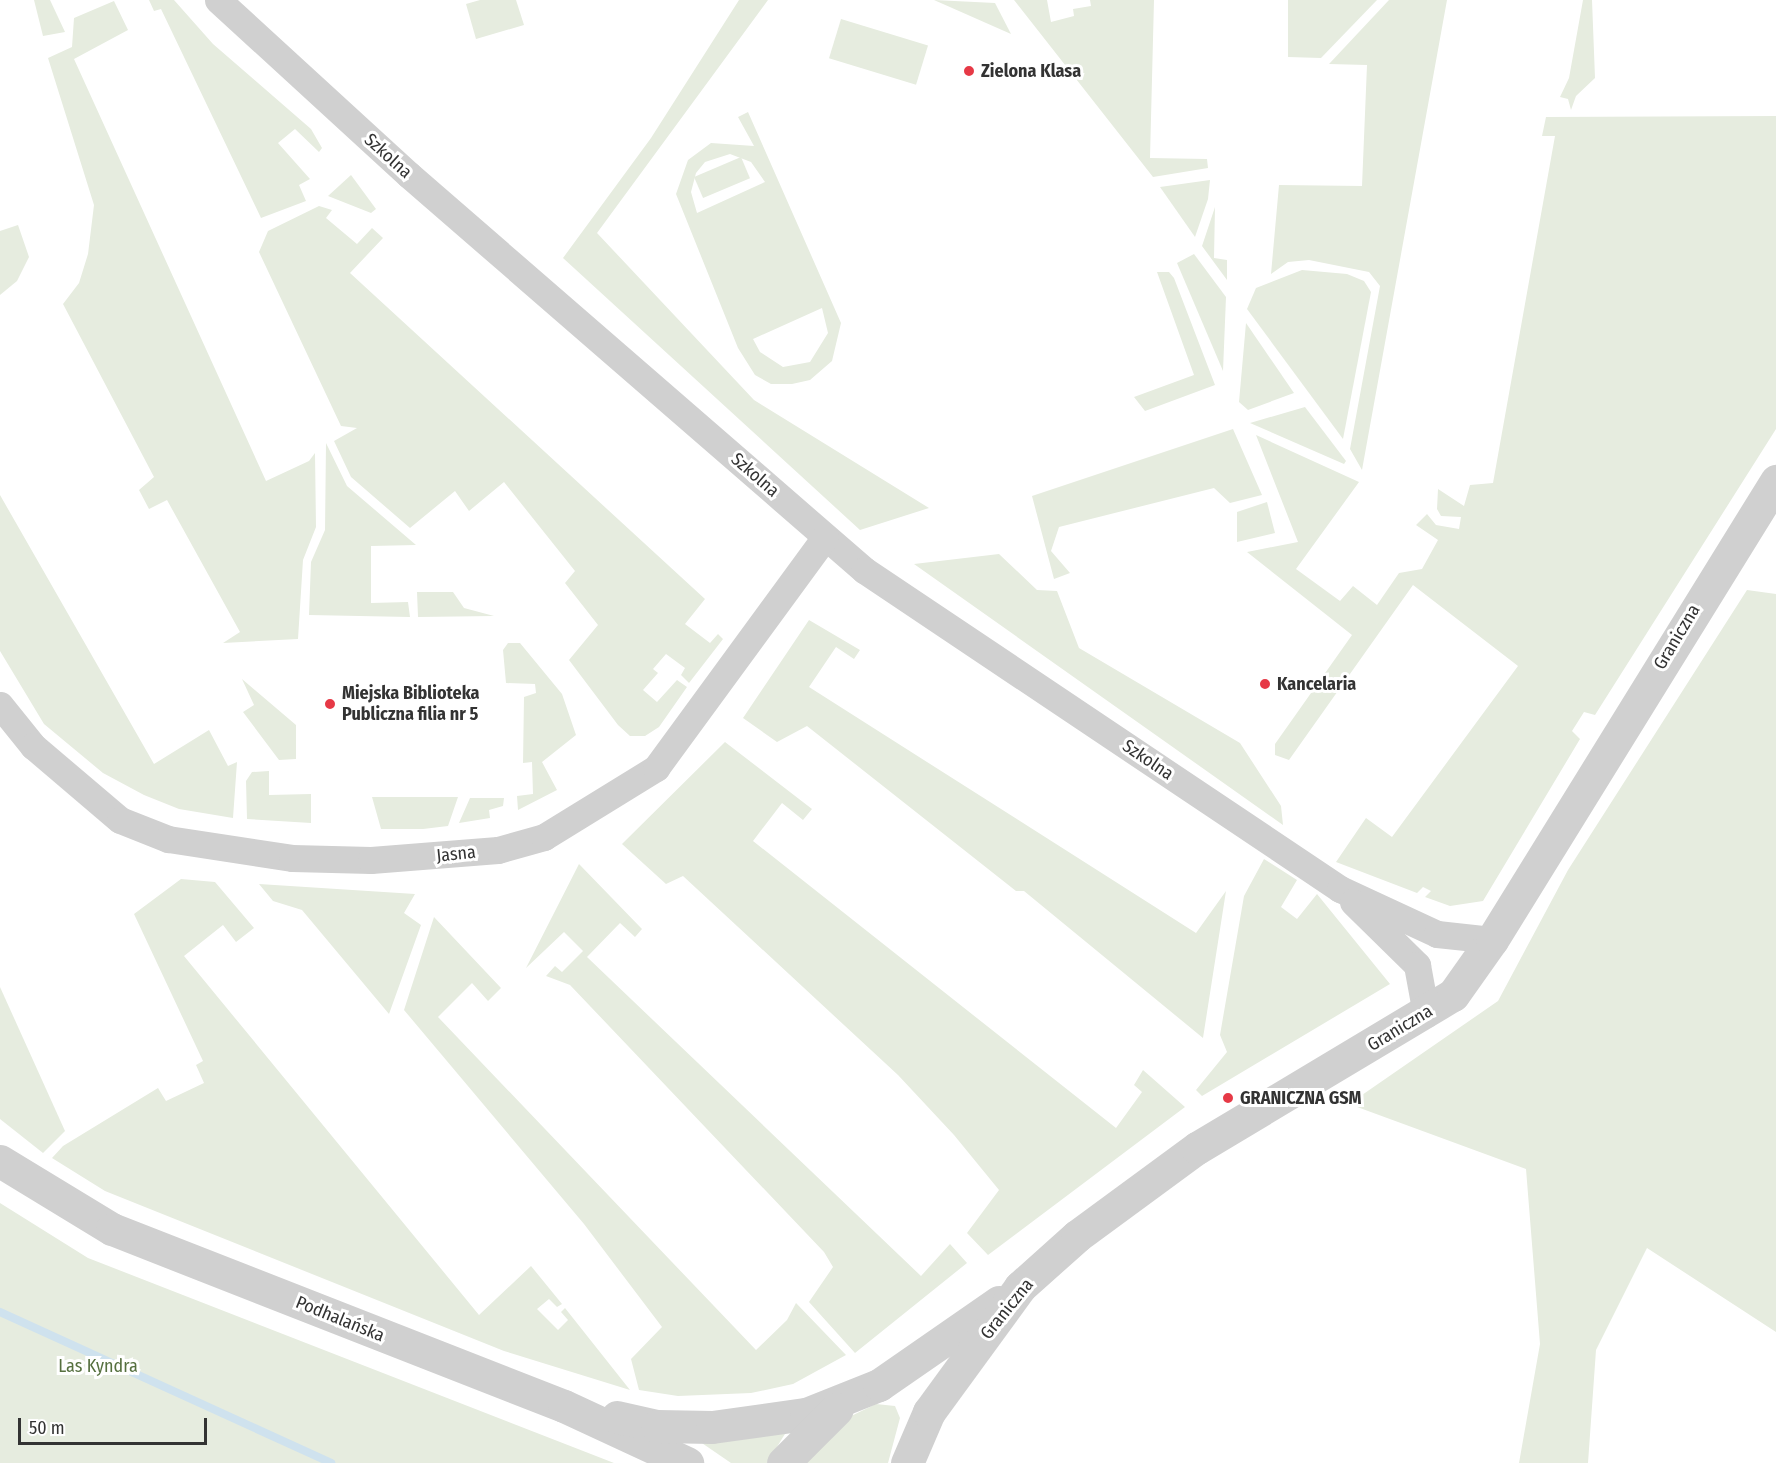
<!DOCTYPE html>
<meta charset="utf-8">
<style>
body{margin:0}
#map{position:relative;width:1776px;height:1463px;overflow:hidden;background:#fff;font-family:"Fira Sans Condensed",sans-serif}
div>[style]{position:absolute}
.green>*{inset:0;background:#e6ecdf;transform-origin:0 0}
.stream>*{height:8px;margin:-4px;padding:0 4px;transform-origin:4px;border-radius:4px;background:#cfe2ee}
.minor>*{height:27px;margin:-13.5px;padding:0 13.5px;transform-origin:13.5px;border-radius:13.5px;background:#d0d0d0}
.tertiary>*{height:33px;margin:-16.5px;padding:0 16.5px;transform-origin:16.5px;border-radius:16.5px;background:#d0d0d0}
.dots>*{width:16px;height:16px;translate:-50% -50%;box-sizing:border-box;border:3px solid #fff;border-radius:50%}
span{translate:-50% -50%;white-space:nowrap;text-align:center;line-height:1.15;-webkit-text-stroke:6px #fff;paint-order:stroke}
.poi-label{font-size:18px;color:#333;font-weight:700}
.left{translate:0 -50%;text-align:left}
.street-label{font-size:18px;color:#333}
.park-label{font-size:18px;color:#56703f}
.scale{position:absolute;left:18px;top:1418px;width:189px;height:27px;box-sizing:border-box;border:3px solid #333;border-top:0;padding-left:8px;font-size:18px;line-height:21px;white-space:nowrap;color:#333;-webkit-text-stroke:4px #fff;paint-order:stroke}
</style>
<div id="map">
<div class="green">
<div style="clip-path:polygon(34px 0,50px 0,65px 32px,43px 36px)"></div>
<div style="clip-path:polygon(149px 0,174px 0,213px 44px,311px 129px,322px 148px,319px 152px,295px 129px,278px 143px,310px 179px,299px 185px,306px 201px,261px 218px,161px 9px,154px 11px)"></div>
<div style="clip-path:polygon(480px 0,516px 0,524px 25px,476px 39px,466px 4px)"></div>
<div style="clip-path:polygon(739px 0,768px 0,597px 233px,754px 400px,929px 508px,860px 530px,563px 258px,651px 138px)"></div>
<div style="clip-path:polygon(934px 0,995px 3px,1011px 34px)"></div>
<div style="clip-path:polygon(1014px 0,1047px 0,1051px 22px,1074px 16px,1073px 9px,1091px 6px,1090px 0,1154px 0,1150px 158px,1207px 159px,1208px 168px,1153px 177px)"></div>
<div style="clip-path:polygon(1288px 0,1377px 0,1321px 58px,1288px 57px)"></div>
<div style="clip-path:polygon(1389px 0,1447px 0,1362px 470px,1350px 449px,1380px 286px,1369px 272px,1309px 260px,1288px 262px,1271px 274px,1279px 185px,1362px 186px,1367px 65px,1329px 64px)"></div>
<div style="clip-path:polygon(1583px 0,1592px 0,1595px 78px,1576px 96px,1571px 110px,1568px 99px,1560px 97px,1569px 78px)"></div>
<div style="clip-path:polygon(114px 1px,128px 30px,74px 59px,266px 481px,309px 461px,315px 453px,316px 527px,303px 560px,298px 639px,223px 643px,240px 632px,167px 500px,149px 509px,139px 490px,154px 477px,63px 304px,79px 283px,88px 254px,94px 205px,48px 58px,72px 47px,74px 18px)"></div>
<div style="left:841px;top:19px;width:91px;height:41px;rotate:17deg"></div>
<div style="clip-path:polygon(evenodd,748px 112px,841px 323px,832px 361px,810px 380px,792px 384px,771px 384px,755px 375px,738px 348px,676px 194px,688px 160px,711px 143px,754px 146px,738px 117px,748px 112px,730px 154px,751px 162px,765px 182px,697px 213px,691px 192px,696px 173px,705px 162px,730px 154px,748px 112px,822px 308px,828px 333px,810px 362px,783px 367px,760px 352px,753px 339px,822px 308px)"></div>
<div style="clip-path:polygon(1776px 116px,1776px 429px,1595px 715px,1584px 712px,1572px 731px,1580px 739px,1483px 901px,1450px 906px,1425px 897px,1431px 891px,1423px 887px,1417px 893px,1336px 862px,1366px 818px,1392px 837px,1518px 666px,1413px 585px,1289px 760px,1275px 755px,1275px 744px,1352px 635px,1247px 552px,1298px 542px,1256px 435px,1359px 482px,1296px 569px,1340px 601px,1353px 586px,1377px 605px,1399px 573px,1422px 569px,1438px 540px,1416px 525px,1427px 514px,1436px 525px,1459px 529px,1461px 517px,1441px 516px,1437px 509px,1438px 489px,1464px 506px,1470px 485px,1493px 483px,1555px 136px,1542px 136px,1546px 117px)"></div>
<div style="left:741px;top:157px;width:23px;height:51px;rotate:67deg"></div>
<div style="clip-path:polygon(351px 175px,376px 209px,371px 213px,328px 196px)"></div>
<div style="clip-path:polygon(1210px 180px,1208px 199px,1195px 237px,1160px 187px)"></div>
<div style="clip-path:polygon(319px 206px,332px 210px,326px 218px,357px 244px,372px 228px,383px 238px,350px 273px,705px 599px,685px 624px,710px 643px,718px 634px,723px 639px,689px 683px,681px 675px,685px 668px,666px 654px,653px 669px,658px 673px,643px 690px,657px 702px,677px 680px,687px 687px,659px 727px,645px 736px,630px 736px,618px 725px,569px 660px,598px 625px,565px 583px,575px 571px,504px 482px,469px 511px,455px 491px,410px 528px,351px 477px,334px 441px,357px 428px,341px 426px,259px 252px,268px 231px)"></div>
<div style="clip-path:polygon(1215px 207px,1214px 258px,1227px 260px,1227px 280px,1202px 246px)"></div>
<div style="clip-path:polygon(18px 225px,29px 257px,17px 281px,0 295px,0 231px)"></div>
<div style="clip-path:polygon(1194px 254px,1226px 297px,1223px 371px,1177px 263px)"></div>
<div style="clip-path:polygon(1302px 270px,1347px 274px,1364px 281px,1371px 292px,1343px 439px,1247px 309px,1256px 288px)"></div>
<div style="clip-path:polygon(1157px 272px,1169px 272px,1174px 278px,1215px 385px,1145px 411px,1134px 397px,1194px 375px)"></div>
<div style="clip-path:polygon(1246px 323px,1294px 393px,1248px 410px,1239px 402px)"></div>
<div style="clip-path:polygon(1305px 407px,1346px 461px,1344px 464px,1250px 423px)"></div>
<div style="clip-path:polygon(1233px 429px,1262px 495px,1230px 503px,1214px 488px,1059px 527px,1051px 551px,1070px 573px,1054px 579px,1032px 496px)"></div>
<div style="clip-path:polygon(326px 443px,347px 486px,416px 545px,371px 546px,371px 603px,408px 602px,410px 617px,309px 615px,311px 562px,325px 530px)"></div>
<div style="clip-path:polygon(0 495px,154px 764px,209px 730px,228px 766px,237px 762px,233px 818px,179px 809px,144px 795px,103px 773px,44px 724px,0 651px)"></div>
<div style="clip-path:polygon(1267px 502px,1275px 533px,1237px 542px,1237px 512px)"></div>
<div style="clip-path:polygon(999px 554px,1037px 590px,1057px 591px,1079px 648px,1240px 743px,1281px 806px,1283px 825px,914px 564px)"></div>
<div style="clip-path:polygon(1747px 590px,1776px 594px,1776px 1332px,1647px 1248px,1596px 1350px,1588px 1463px,1519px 1463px,1540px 1344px,1526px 1169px,1349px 1104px,1498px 1001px,1568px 870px)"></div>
<div style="clip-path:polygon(417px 592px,453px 592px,464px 608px,494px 616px,418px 617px)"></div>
<div style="clip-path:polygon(809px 620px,860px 650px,854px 659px,836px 647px,809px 687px,1196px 933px,1226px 891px,1203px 1038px,1024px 891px,1016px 891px,807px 726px,777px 742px,743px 718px)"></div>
<div style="clip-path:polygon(508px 643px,520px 643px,562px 694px,576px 735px,542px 762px,557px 790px,518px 810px,517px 796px,533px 794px,532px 762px,523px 763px,524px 697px,536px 693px,535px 684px,506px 683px,503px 650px)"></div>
<div style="clip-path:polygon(242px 679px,296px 725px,296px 759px,279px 760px,243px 712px,254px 705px)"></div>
<div style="clip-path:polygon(725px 742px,812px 809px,803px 820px,782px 803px,753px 841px,1116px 1128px,1142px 1092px,1134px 1085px,1143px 1070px,1185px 1107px,988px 1255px,967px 1233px,999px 1190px,954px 1135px,898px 1075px,683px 876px,666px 884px,622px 844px)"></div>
<div style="clip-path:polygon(269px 771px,269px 795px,311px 794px,311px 823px,247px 819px,246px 781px,252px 772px)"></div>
<div style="clip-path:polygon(372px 797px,458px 797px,448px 826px,423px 829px,381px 829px)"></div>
<div style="clip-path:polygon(470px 798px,504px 798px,503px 806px,489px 810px,490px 818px,459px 823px)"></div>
<div style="clip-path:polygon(1264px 859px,1297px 880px,1281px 907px,1297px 919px,1317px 894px,1390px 984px,1202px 1096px,1196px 1090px,1227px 1052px,1220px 1035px,1244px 896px)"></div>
<div style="clip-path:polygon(579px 864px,642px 929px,635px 937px,620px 923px,587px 957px,921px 1276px,950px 1244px,967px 1263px,855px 1353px,809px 1302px,833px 1267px,824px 1252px,570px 985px,546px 976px,555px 966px,562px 972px,583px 951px,564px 932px,526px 968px)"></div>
<div style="clip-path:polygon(181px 879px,215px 882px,254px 928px,236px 942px,223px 925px,184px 956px,479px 1315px,531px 1266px,562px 1304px,557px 1307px,549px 1299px,537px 1309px,558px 1330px,568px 1320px,561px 1312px,565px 1308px,630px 1390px,504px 1351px,105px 1191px,52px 1158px,63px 1146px,158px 1088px,166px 1101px,204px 1083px,196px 1065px,203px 1061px,134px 914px)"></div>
<div style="clip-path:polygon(259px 884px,415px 894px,404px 913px,421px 925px,389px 1014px,302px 910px,273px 901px)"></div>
<div style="clip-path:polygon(434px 917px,501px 988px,488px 1001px,472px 983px,438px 1017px,756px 1350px,787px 1320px,796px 1303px,846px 1355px,793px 1384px,751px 1393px,678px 1396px,639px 1390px,631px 1359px,662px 1327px,584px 1224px,404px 1010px)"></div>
<div style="clip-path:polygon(0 987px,65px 1131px,43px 1153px,0 1119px)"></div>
<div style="clip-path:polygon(0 1203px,88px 1258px,614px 1463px,0 1463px)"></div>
<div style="clip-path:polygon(876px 1404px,895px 1406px,900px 1418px,888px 1463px,799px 1463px,847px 1418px)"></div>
<div style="clip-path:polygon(788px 1429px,767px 1463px,731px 1463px,696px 1439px)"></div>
</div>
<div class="stream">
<div style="left:0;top:1312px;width:364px;rotate:24.5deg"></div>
</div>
<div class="minor">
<div style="left:218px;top:0;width:259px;rotate:42.5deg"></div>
<div style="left:409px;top:175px;width:603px;rotate:40.96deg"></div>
<div style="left:864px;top:570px;width:573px;rotate:33.83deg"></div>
<div style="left:1340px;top:889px;width:107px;rotate:24.9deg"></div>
<div style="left:1437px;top:934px;width:55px;rotate:6.2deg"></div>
<div style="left:0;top:705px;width:53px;rotate:51.2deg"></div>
<div style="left:33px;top:746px;width:114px;rotate:40.4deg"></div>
<div style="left:120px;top:820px;width:52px;rotate:21.6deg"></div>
<div style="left:168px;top:839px;width:125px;rotate:8.7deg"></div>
<div style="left:292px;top:858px;width:79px;rotate:1.5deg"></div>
<div style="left:371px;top:860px;width:127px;rotate:-4.5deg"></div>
<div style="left:498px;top:850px;width:48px;rotate:-15.8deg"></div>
<div style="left:544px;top:837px;width:132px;rotate:-31.6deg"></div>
<div style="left:656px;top:768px;width:286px;rotate:-53.8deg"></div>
<div style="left:1353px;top:902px;width:90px;rotate:44.5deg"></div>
<div style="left:1417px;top:965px;width:50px;rotate:79.6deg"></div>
</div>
<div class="tertiary">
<div style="left:0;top:1161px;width:131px;rotate:31.3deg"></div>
<div style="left:112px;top:1229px;width:485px;rotate:21.4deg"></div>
<div style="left:564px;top:1406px;width:136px;rotate:24.9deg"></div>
<div style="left:617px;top:1417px;width:41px;rotate:12.7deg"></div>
<div style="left:657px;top:1426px;width:55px;rotate:1deg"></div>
<div style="left:712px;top:1427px;width:95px;rotate:-7.9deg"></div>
<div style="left:806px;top:1414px;width:79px;rotate:-21.7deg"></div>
<div style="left:879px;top:1385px;width:146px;rotate:-34.7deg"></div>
<div style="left:783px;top:1463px;width:76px;rotate:-45deg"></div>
<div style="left:907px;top:1463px;width:56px;rotate:-66.7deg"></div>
<div style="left:929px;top:1412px;width:155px;rotate:-53.9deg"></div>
<div style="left:1020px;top:1287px;width:76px;rotate:-41.8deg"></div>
<div style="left:1077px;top:1236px;width:149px;rotate:-36.3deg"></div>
<div style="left:1197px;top:1148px;width:298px;rotate:-30.9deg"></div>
<div style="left:1453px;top:995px;width:67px;rotate:-54.7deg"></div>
<div style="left:1492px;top:940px;width:540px;rotate:-58.25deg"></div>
</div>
<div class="dots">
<div style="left:969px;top:71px;background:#e63946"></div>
<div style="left:1265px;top:684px;background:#e63946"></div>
<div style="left:330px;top:704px;background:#e63946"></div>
<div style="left:1228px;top:1098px;background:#e63946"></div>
</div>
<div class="poi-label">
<span class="left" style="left:981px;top:71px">Zielona Klasa</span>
<span class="left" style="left:1277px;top:684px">Kancelaria</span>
<span class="left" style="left:342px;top:704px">Miejska Biblioteka<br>Publiczna filia nr 5</span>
<span class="left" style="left:1240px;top:1098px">GRANICZNA GSM</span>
</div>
<div class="street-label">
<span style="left:388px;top:156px;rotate:42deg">Szkolna</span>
<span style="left:755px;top:475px;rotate:41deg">Szkolna</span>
<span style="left:1677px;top:637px;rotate:-59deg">Graniczna</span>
<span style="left:1148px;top:760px;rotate:34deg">Szkolna</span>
<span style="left:456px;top:854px;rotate:-6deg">Jasna</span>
<span style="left:1400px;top:1028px;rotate:-31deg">Graniczna</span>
<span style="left:1007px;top:1309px;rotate:-51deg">Graniczna</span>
<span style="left:340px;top:1319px;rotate:22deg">Podhalańska</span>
</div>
<div class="park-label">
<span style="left:98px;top:1366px">Las Kyndra</span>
</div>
<div class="scale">50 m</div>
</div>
